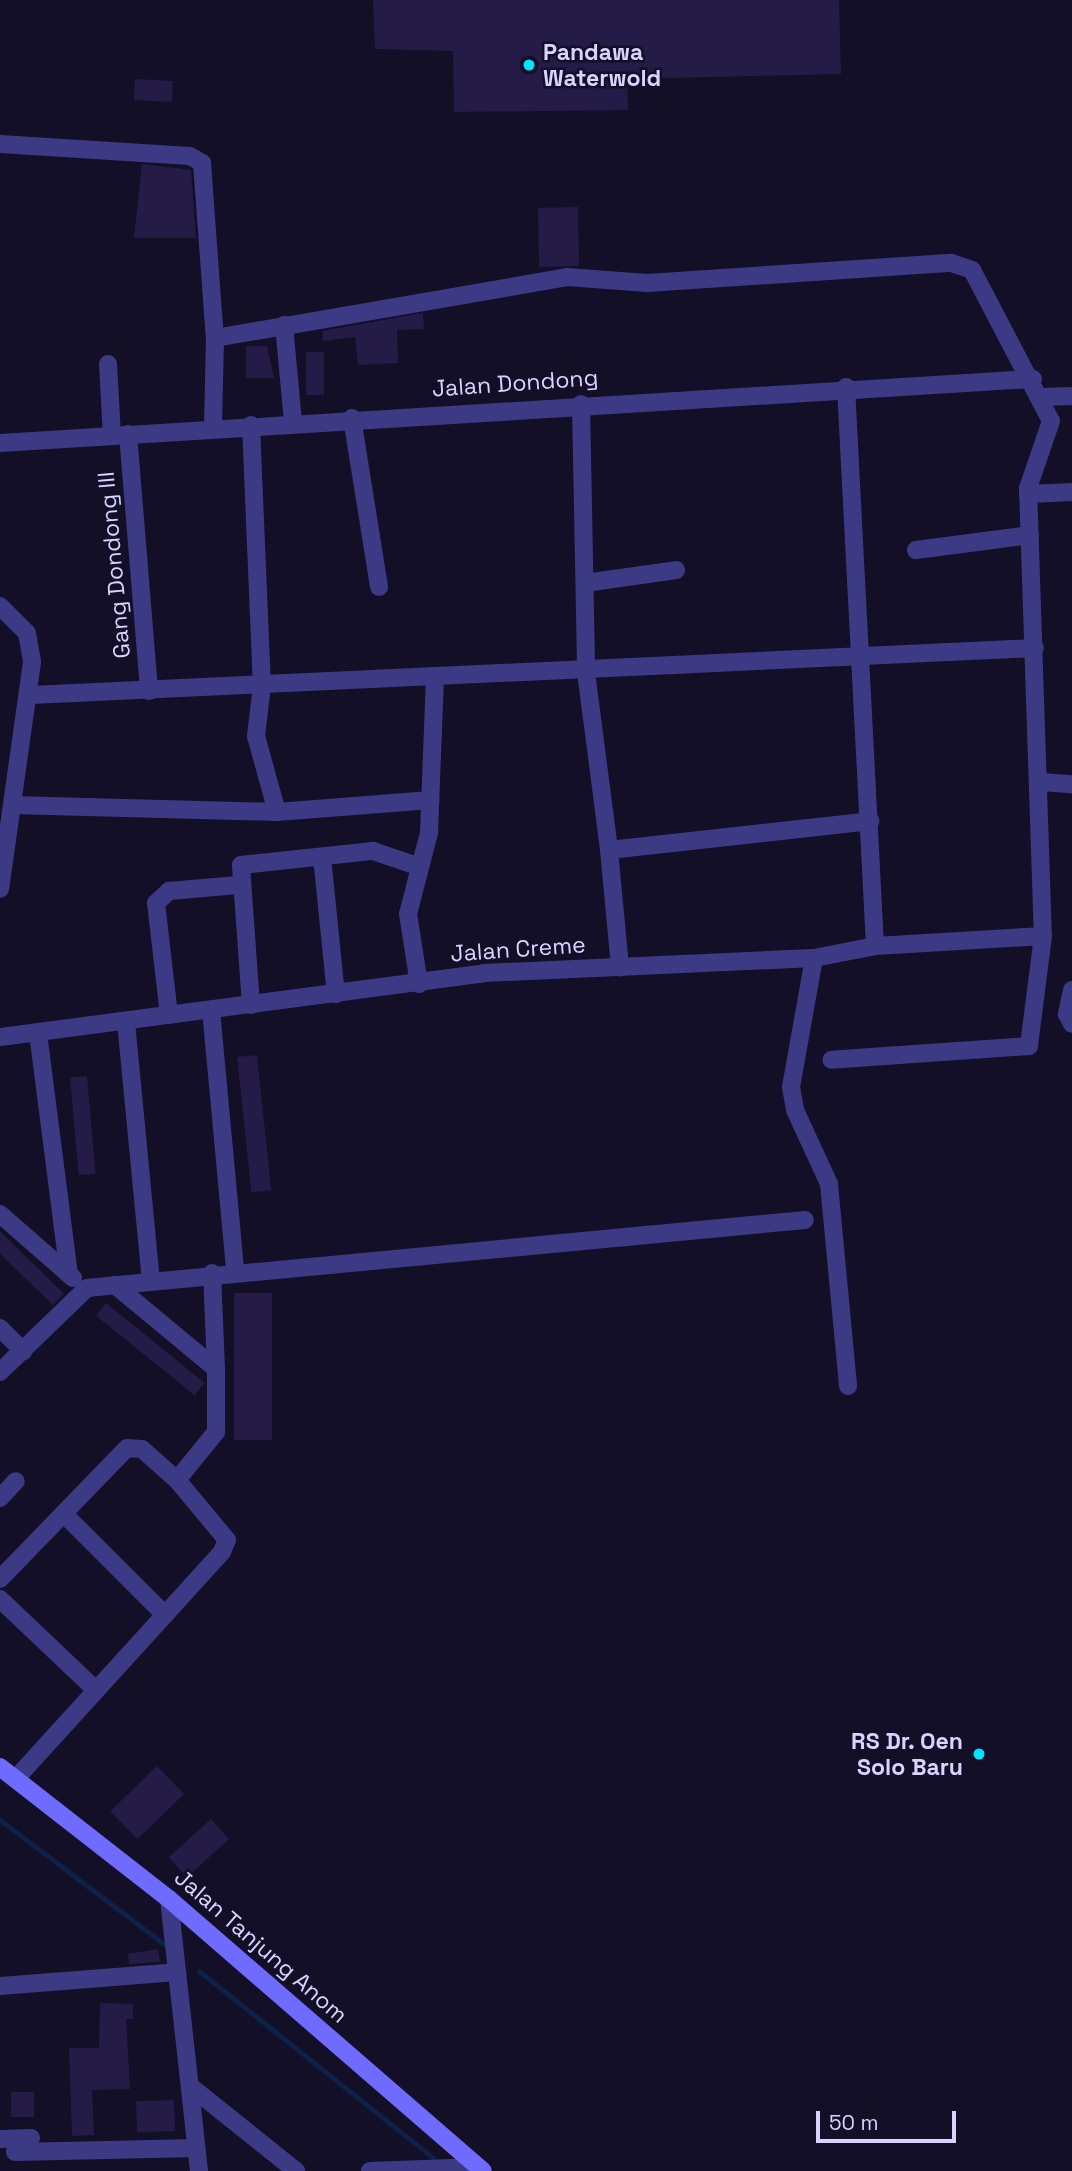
<!DOCTYPE html>
<style>
body{margin:0}
#map{position:relative;width:1072px;height:2171px;overflow:hidden;background:#130f26;font-family:"Space Grotesk",sans-serif}
div>[style]{position:absolute}
.stream>*{height:5px;margin:-2.5px;padding:0 2.5px;transform-origin:2.5px;border-radius:2.5px;background:#0c2248}
.building>*{inset:0;background:#241b47;transform-origin:0 0}
.minor>*{height:18px;margin:-9px;padding:0 9px;transform-origin:9px;border-radius:9px;background:#3d3a85}
.secondary>*{height:18px;margin:-9px;padding:0 9px;transform-origin:9px;border-radius:9px;background:#6f6bff}
.dots>*{width:19px;height:19px;translate:-50% -50%;box-sizing:border-box;border:4px solid #130f26;border-radius:50%}
span{translate:-50% -50%;white-space:nowrap;text-align:center;line-height:1.15;-webkit-text-stroke:5px #130f26;paint-order:stroke}
.poi-label{font-size:23px;color:#d9d4ff;font-weight:700}
.left{translate:0 -50%;text-align:left}
.right{translate:-100% -50%;text-align:right}
.street-label{font-size:23px;color:#d9d4ff}
.scale{position:absolute;left:816px;top:2111px;width:140px;height:32px;box-sizing:border-box;border:4px solid #d9d4ff;border-top:0;padding-left:9px;font-size:21px;line-height:24px;white-space:nowrap;color:#d9d4ff;-webkit-text-stroke:5px #130f26;paint-order:stroke}
</style>
<div id="map">
<div class="stream">
<div style="left:0;top:1820px;width:211px;rotate:37.1deg"></div>
<div style="left:199px;top:1971px;width:300px;rotate:38.6deg"></div>
</div>
<div class="building">
<div style="clip-path:polygon(373px 0,839px 0,841px 74px,627px 79px,628px 110px,454px 112px,453px 51px,375px 49px)"></div>
<div style="left:135px;top:79px;width:38px;height:21px;rotate:3deg"></div>
<div style="clip-path:polygon(142px 164px,191px 170px,196px 238px,134px 238px)"></div>
<div style="left:578px;top:207px;width:59px;height:40px;rotate:89deg"></div>
<div style="clip-path:polygon(423px 313px,424px 329px,397px 330px,398px 363px,358px 365px,355px 337px,323px 341px,322px 331px)"></div>
<div style="clip-path:polygon(246px 346px,267px 346px,274px 378px,246px 378px)"></div>
<div style="left:306px;top:352px;width:18px;height:43px"></div>
<div style="left:257px;top:1055px;width:136px;height:20px;rotate:84deg"></div>
<div style="left:87px;top:1076px;width:98px;height:17px;rotate:85deg"></div>
<div style="clip-path:polygon(0 1231px,64px 1294px,53px 1305px,0 1254px)"></div>
<div style="left:234px;top:1293px;width:38px;height:147px"></div>
<div style="left:106px;top:1303px;width:127px;height:16px;rotate:39deg"></div>
<div style="left:157px;top:1766px;width:39px;height:65px;rotate:46deg"></div>
<div style="left:211px;top:1819px;width:27px;height:57px;rotate:48deg"></div>
<div style="clip-path:polygon(158px 1949px,160px 1962px,129px 1964px,128px 1954px)"></div>
<div style="clip-path:polygon(100px 2003px,133px 2004px,133px 2019px,126px 2019px,130px 2089px,92px 2090px,94px 2135px,72px 2136px,69px 2048px,99px 2048px)"></div>
<div style="left:11px;top:2092px;width:23px;height:25px"></div>
<div style="left:174px;top:2100px;width:31px;height:38px;rotate:88deg"></div>
</div>
<div class="minor">
<div style="left:0;top:144px;width:190px;rotate:3.6deg"></div>
<div style="left:190px;top:156px;width:14px;rotate:30deg"></div>
<div style="left:202px;top:163px;width:175px;rotate:85.8deg"></div>
<div style="left:215px;top:338px;width:90px;rotate:91.3deg"></div>
<div style="left:284px;top:325px;width:97px;rotate:84.7deg"></div>
<div style="left:215px;top:338px;width:357px;rotate:-9.8deg"></div>
<div style="left:567px;top:277px;width:80px;rotate:4.3deg"></div>
<div style="left:647px;top:283px;width:305px;rotate:-3.8deg"></div>
<div style="left:951px;top:263px;width:22px;rotate:18deg"></div>
<div style="left:972px;top:270px;width:170px;rotate:62.4deg"></div>
<div style="left:1051px;top:421px;width:71px;rotate:108.9deg"></div>
<div style="left:1028px;top:488px;width:448px;rotate:88.1deg"></div>
<div style="left:1043px;top:936px;width:111px;rotate:97.3deg"></div>
<div style="left:1029px;top:1046px;width:198px;rotate:176deg"></div>
<div style="left:108px;top:364px;width:71px;rotate:86.8deg"></div>
<div style="left:846px;top:387px;width:560px;rotate:87.03deg"></div>
<div style="left:1042px;top:397px;width:30px;rotate:-2deg"></div>
<div style="left:581px;top:404px;width:268px;rotate:88.9deg"></div>
<div style="left:586px;top:672px;width:179px;rotate:82.6deg"></div>
<div style="left:609px;top:850px;width:263px;rotate:-6.3deg"></div>
<div style="left:352px;top:418px;width:171px;rotate:80.9deg"></div>
<div style="left:251px;top:425px;width:260px;rotate:87.6deg"></div>
<div style="left:262px;top:685px;width:51px;rotate:96.7deg"></div>
<div style="left:256px;top:736px;width:79px;rotate:74.6deg"></div>
<div style="left:128px;top:434px;width:258px;rotate:85.3deg"></div>
<div style="left:0;top:443px;width:1035px;rotate:-3.55deg"></div>
<div style="left:1028px;top:494px;width:44px;rotate:-2.6deg"></div>
<div style="left:916px;top:550px;width:115px;rotate:-7.5deg"></div>
<div style="left:585px;top:583px;width:92px;rotate:-8.1deg"></div>
<div style="left:0;top:606px;width:38px;rotate:45deg"></div>
<div style="left:27px;top:633px;width:29px;rotate:80deg"></div>
<div style="left:32px;top:662px;width:229px;rotate:98deg"></div>
<div style="left:31px;top:695px;width:1005px;rotate:-2.68deg"></div>
<div style="left:1041px;top:782px;width:31px;rotate:4deg"></div>
<div style="left:12px;top:805px;width:265px;rotate:1.5deg"></div>
<div style="left:277px;top:812px;width:154px;rotate:-4.5deg"></div>
<div style="left:609px;top:850px;width:118px;rotate:84.6deg"></div>
<div style="left:322px;top:857px;width:138px;rotate:84.2deg"></div>
<div style="left:814px;top:958px;width:131px;rotate:100.1deg"></div>
<div style="left:791px;top:1087px;width:23px;rotate:80deg"></div>
<div style="left:795px;top:1110px;width:81px;rotate:65.3deg"></div>
<div style="left:829px;top:1184px;width:203px;rotate:84.6deg"></div>
<div style="left:419px;top:984px;width:71px;rotate:-98.9deg"></div>
<div style="left:408px;top:914px;width:84px;rotate:-75.5deg"></div>
<div style="left:429px;top:833px;width:156px;rotate:-87.8deg"></div>
<div style="left:1072px;top:990px;width:25px;rotate:102deg"></div>
<div style="left:1067px;top:1014px;width:11px;rotate:63deg"></div>
<div style="left:251px;top:1005px;width:140px;rotate:-94.1deg"></div>
<div style="left:241px;top:865px;width:133px;rotate:-6.1deg"></div>
<div style="left:373px;top:851px;width:46px;rotate:18.8deg"></div>
<div style="left:211px;top:1010px;width:261px;rotate:84.7deg"></div>
<div style="left:169px;top:1015px;width:113px;rotate:-96.6deg"></div>
<div style="left:156px;top:903px;width:18px;rotate:-43deg"></div>
<div style="left:169px;top:891px;width:69px;rotate:-5deg"></div>
<div style="left:126px;top:1022px;width:259px;rotate:84.5deg"></div>
<div style="left:38px;top:1033px;width:243px;rotate:82.7deg"></div>
<div style="left:0;top:1037px;width:488px;rotate:-7.5deg"></div>
<div style="left:484px;top:973px;width:330px;rotate:-2.6deg"></div>
<div style="left:814px;top:958px;width:62px;rotate:-11.1deg"></div>
<div style="left:875px;top:946px;width:168px;rotate:-3.4deg"></div>
<div style="left:0;top:1214px;width:97px;rotate:41.2deg"></div>
<div style="left:212px;top:1273px;width:96px;rotate:87.6deg"></div>
<div style="left:115px;top:1285px;width:131px;rotate:39.7deg"></div>
<div style="left:216px;top:1369px;width:63px;rotate:90deg"></div>
<div style="left:216px;top:1432px;width:62px;rotate:129.1deg"></div>
<div style="left:0;top:1328px;width:33px;rotate:45deg"></div>
<div style="left:0;top:1372px;width:121px;rotate:-44deg"></div>
<div style="left:87px;top:1288px;width:721px;rotate:-5.41deg"></div>
<div style="left:0;top:1498px;width:23px;rotate:-47deg"></div>
<div style="left:64px;top:1514px;width:143px;rotate:45deg"></div>
<div style="left:0;top:1579px;width:182px;rotate:-45.9deg"></div>
<div style="left:127px;top:1448px;width:15px;rotate:4deg"></div>
<div style="left:142px;top:1449px;width:47px;rotate:41.5deg"></div>
<div style="left:177px;top:1480px;width:78px;rotate:50.2deg"></div>
<div style="left:227px;top:1540px;width:13px;rotate:113deg"></div>
<div style="left:222px;top:1552px;width:306px;rotate:132.3deg"></div>
<div style="left:0;top:1599px;width:131px;rotate:43.5deg"></div>
<div style="left:169px;top:1899px;width:274px;rotate:83.7deg"></div>
<div style="left:0;top:1986px;width:177px;rotate:-4.5deg"></div>
<div style="left:190px;top:2086px;width:136px;rotate:38.7deg"></div>
<div style="left:0;top:2139px;width:31px;rotate:-2deg"></div>
<div style="left:15px;top:2152px;width:181px;rotate:-1.3deg"></div>
<div style="left:370px;top:2171px;width:108px;rotate:-2.1deg"></div>
</div>
<div class="secondary">
<div style="left:0;top:1767px;width:214px;rotate:38deg"></div>
<div style="left:169px;top:1899px;width:415px;rotate:40.9deg"></div>
</div>
<div class="dots">
<div style="left:529px;top:65px;background:#00e5ff"></div>
<div style="left:979px;top:1754px;background:#00e5ff"></div>
</div>
<div class="poi-label">
<span class="left" style="left:543px;top:65px">Pandawa<br>Waterwold</span>
<span class="right" style="left:963px;top:1754px">RS Dr. Oen<br>Solo Baru</span>
</div>
<div class="street-label">
<span style="left:515px;top:383px;rotate:-4deg">Jalan Dondong</span>
<span style="left:114px;top:565px;rotate:-95deg">Gang Dondong III</span>
<span style="left:518px;top:949px;rotate:-4deg">Jalan Creme</span>
<span style="left:261px;top:1946px;rotate:41deg">Jalan Tanjung Anom</span>
</div>
<div class="scale">50 m</div>
</div>
